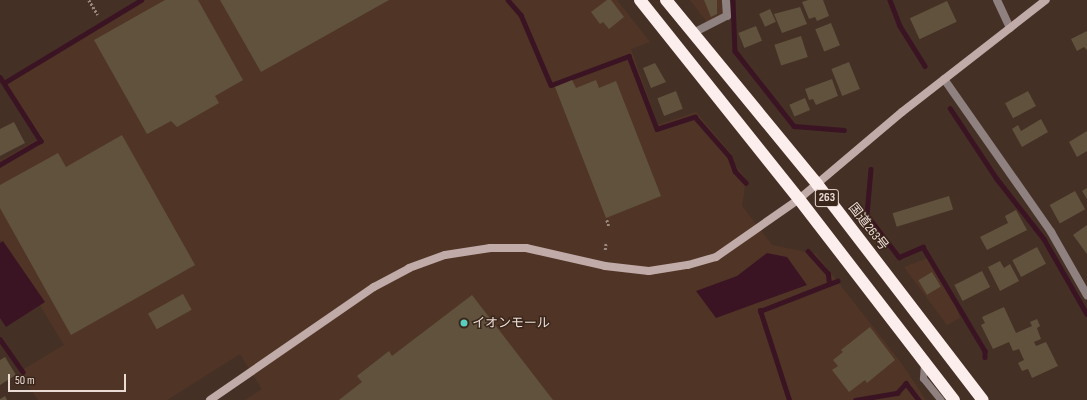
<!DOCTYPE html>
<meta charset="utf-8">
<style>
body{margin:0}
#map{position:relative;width:1087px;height:400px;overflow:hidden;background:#453025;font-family:"Sofia Sans Condensed","Noto Sans JP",sans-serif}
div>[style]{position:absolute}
.built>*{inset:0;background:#503526}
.water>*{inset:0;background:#3b1424}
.stream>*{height:4.5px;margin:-2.25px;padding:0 2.25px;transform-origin:2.25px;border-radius:2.25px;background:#3b1424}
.building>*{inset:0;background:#60523d;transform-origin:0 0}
.path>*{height:2.5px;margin-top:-1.25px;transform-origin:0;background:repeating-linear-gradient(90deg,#9b8981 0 2px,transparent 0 4px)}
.lane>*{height:7px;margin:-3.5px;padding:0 3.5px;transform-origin:3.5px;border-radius:3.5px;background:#8e8180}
.street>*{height:8px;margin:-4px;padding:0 4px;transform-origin:4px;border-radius:4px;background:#8e8180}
.secondary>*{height:8px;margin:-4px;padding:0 4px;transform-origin:4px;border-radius:4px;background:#c0aba9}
.highway>*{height:12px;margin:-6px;padding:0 6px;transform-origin:6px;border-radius:6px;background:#fceeed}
.dots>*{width:11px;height:11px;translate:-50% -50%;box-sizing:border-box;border:2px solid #3b261b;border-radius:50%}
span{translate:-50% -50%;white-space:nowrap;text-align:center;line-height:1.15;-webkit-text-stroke:3px #3b261b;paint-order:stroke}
.shield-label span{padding:1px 3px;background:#3b261b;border:1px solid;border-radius:3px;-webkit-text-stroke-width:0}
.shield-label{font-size:12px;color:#eadcd5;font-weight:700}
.street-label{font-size:13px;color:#eadcd5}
.poi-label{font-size:13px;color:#eadcd5}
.left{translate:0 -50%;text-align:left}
.scale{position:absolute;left:8px;top:374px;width:118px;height:18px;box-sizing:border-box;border:2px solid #eadcd5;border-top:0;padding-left:5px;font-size:12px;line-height:14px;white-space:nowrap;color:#eadcd5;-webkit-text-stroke:3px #3b261b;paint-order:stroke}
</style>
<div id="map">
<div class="built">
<div style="clip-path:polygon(146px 0,617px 0,650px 42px,631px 49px,658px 125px,696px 112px,733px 156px,736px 166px,746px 179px,742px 206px,772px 245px,816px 254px,902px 364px,926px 400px,245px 400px,262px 389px,240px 354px,167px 400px,38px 400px,19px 372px,64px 345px,0 239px,0 161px,38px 139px,3px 85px)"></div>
<div style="clip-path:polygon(690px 0,724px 0,725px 17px,707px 22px)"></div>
<div style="clip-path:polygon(928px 258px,957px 308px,960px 318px,947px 325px,904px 267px)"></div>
</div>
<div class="water">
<div style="clip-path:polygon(3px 241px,45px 302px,6px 327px,0 318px,0 243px)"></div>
<div style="clip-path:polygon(767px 253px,787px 257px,807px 285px,716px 318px,696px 291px,737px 276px)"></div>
</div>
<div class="stream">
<div style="left:508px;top:0;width:20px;rotate:49deg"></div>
<div style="left:521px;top:15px;width:76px;rotate:66.8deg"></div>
<div style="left:551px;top:85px;width:83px;rotate:-20.4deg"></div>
<div style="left:629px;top:56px;width:78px;rotate:69deg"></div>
<div style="left:657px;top:129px;width:40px;rotate:-18deg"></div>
<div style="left:695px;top:117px;width:53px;rotate:48.8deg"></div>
<div style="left:730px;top:157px;width:15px;rotate:70deg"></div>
<div style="left:735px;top:171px;width:16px;rotate:47deg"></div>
<div style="left:733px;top:0;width:51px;rotate:87.8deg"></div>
<div style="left:735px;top:51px;width:95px;rotate:51.8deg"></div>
<div style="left:794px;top:126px;width:50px;rotate:4.6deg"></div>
<div style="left:890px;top:0;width:28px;rotate:69deg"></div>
<div style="left:900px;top:26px;width:47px;rotate:58deg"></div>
<div style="left:0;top:77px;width:76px;rotate:57.4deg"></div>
<div style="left:41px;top:141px;width:48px;rotate:149.7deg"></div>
<div style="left:4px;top:83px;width:160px;rotate:-31.2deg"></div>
<div style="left:950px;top:108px;width:85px;rotate:56.5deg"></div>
<div style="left:997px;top:179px;width:76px;rotate:51.9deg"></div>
<div style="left:1044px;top:239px;width:86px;rotate:60.2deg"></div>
<div style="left:871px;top:169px;width:46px;rotate:95deg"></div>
<div style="left:867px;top:215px;width:53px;rotate:52.7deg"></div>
<div style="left:899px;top:257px;width:26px;rotate:-23deg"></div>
<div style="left:923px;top:247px;width:121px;rotate:59.2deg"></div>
<div style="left:985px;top:351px;width:6px;rotate:90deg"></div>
<div style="left:829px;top:284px;width:9px;rotate:-21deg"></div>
<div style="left:0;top:339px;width:40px;rotate:55.1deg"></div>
<div style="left:789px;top:400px;width:94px;rotate:-108deg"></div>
<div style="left:760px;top:311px;width:74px;rotate:-21.4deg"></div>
<div style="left:829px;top:284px;width:10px;rotate:-96deg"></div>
<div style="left:828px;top:274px;width:30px;rotate:-132deg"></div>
<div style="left:855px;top:400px;width:43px;rotate:-9.5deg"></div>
<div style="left:897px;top:393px;width:13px;rotate:-48deg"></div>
<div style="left:906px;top:383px;width:21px;rotate:53deg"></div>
</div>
<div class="building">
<div style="clip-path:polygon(165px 0,198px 0,243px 80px,215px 96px,219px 103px,177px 127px,171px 121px,147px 134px,94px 40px)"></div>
<div style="clip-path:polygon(220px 0,389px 0,261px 72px)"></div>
<div style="clip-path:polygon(607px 0,611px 0,624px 17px,609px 29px,603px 22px,600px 24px,591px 12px)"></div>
<div style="clip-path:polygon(704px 0,717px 0,717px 14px,711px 17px)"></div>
<div style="clip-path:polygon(808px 0,823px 0,829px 16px,817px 21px,815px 17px,809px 19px,802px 2px)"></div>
<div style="left:947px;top:1px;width:23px;height:41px;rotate:65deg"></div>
<div style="clip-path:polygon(800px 7px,807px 24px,782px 33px,774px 14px)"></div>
<div style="left:770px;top:9px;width:14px;height:12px;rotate:65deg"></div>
<div style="left:831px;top:23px;width:24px;height:17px;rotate:68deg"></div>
<div style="left:756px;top:26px;width:16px;height:19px;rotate:68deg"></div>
<div style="clip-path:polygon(1087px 31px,1087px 50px,1084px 47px,1077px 51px,1071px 39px)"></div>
<div style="left:801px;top:36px;width:22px;height:28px;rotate:72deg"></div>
<div style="left:849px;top:62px;width:29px;height:19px;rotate:68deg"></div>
<div style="clip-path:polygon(655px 63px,666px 82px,651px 88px,643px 68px)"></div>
<div style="clip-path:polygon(832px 79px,838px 96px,816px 105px,813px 99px,809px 100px,805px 89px)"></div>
<div style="clip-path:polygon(572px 80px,576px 88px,596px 80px,599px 88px,616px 81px,661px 196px,606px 218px,555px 87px)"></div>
<div style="left:676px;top:91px;width:19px;height:20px;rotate:69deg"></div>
<div style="left:1028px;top:91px;width:17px;height:26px;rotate:62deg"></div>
<div style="left:805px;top:98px;width:13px;height:17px;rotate:67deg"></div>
<div style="clip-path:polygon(1041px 119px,1048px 132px,1022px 147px,1012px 129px,1018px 125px,1021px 131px)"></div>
<div style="clip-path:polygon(14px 122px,25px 143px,0 156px,0 129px)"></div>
<div style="clip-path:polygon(1087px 131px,1087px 151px,1077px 157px,1069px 142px)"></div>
<div style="clip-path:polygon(122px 135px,195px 265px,71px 335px,0 208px,0 185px,58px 153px,66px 167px)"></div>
<div style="clip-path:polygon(1087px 188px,1087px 199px,1082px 191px)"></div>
<div style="left:1075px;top:191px;width:21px;height:29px;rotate:61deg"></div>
<div style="left:949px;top:196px;width:14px;height:59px;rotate:73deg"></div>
<div style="clip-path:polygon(1016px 210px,1027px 230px,987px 250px,980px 237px,1008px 223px,1005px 216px)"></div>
<div style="clip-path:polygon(1087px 225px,1087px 254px,1073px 235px)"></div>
<div style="left:1037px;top:247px;width:19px;height:28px;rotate:62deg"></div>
<div style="clip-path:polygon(1000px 261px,1004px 268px,1010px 264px,1019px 281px,1000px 291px,988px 267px)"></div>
<div style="left:982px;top:271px;width:18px;height:31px;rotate:63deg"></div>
<div style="left:932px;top:272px;width:17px;height:16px;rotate:59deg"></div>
<div style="left:183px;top:294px;width:18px;height:40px;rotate:61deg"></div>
<div style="clip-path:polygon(472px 295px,553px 400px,339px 400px,362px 382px,357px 376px,389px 351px,392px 356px)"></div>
<div style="clip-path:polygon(1004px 307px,1016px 333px,1032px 326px,1030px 322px,1037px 319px,1040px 326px,1037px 328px,1041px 339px,1034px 342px,1036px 346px,1046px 342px,1058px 366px,1032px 378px,1028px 369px,1022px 371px,1018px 363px,1024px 360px,1019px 349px,1013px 351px,1009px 342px,993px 349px,981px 325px,985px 323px,982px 317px)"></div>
<div style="clip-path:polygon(870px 327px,895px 360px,867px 383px,865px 380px,849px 392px,832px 370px,838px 366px,833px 360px,843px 352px,841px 350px)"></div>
<div style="clip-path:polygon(5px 357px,16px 375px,0 385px,0 360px)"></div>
<div style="clip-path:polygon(5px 396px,7px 400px,0 400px,0 399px)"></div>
</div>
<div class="path">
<div style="left:89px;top:0;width:17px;rotate:59deg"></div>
<div style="left:607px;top:220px;width:6px;rotate:72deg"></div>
<div style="left:605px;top:250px;width:8px;rotate:-83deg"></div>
</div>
<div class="lane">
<div style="left:924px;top:363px;width:15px;rotate:94deg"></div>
<div style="left:923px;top:378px;width:28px;rotate:51deg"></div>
</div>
<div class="street">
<div style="left:997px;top:0;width:31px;rotate:65deg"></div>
<div style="left:693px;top:33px;width:38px;rotate:-27deg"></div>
<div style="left:727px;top:16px;width:16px;rotate:-94deg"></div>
<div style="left:944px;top:79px;width:187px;rotate:55deg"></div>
<div style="left:1051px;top:232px;width:73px;rotate:60.3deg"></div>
</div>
<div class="secondary">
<div style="left:210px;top:400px;width:199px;rotate:-34.6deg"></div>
<div style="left:374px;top:287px;width:40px;rotate:-28deg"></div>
<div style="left:409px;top:268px;width:38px;rotate:-20deg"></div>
<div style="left:445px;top:255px;width:46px;rotate:-8.8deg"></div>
<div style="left:490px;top:248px;width:36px"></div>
<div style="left:526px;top:248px;width:81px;rotate:12.8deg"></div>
<div style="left:605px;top:266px;width:44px;rotate:6.5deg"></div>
<div style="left:649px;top:271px;width:39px;rotate:-9deg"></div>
<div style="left:688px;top:265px;width:29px;rotate:-16deg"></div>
<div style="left:716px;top:257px;width:101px;rotate:-34.9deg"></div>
<div style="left:799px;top:199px;width:135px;rotate:-40.2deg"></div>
<div style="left:902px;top:112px;width:182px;rotate:-37.9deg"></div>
</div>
<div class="highway">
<div style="left:640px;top:0;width:255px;rotate:51.4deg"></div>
<div style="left:799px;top:199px;width:254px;rotate:52.4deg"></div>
<div style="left:666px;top:0;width:238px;rotate:50.6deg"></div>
<div style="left:817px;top:184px;width:272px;rotate:52.5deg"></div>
</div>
<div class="dots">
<div style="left:464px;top:323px;background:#59cebe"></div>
</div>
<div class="shield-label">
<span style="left:827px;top:198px">263</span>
</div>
<div class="street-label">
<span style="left:868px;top:227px;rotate:52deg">国道263号</span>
</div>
<div class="poi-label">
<span class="left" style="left:472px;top:323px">イオンモール</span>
</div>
<div class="scale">50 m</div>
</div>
